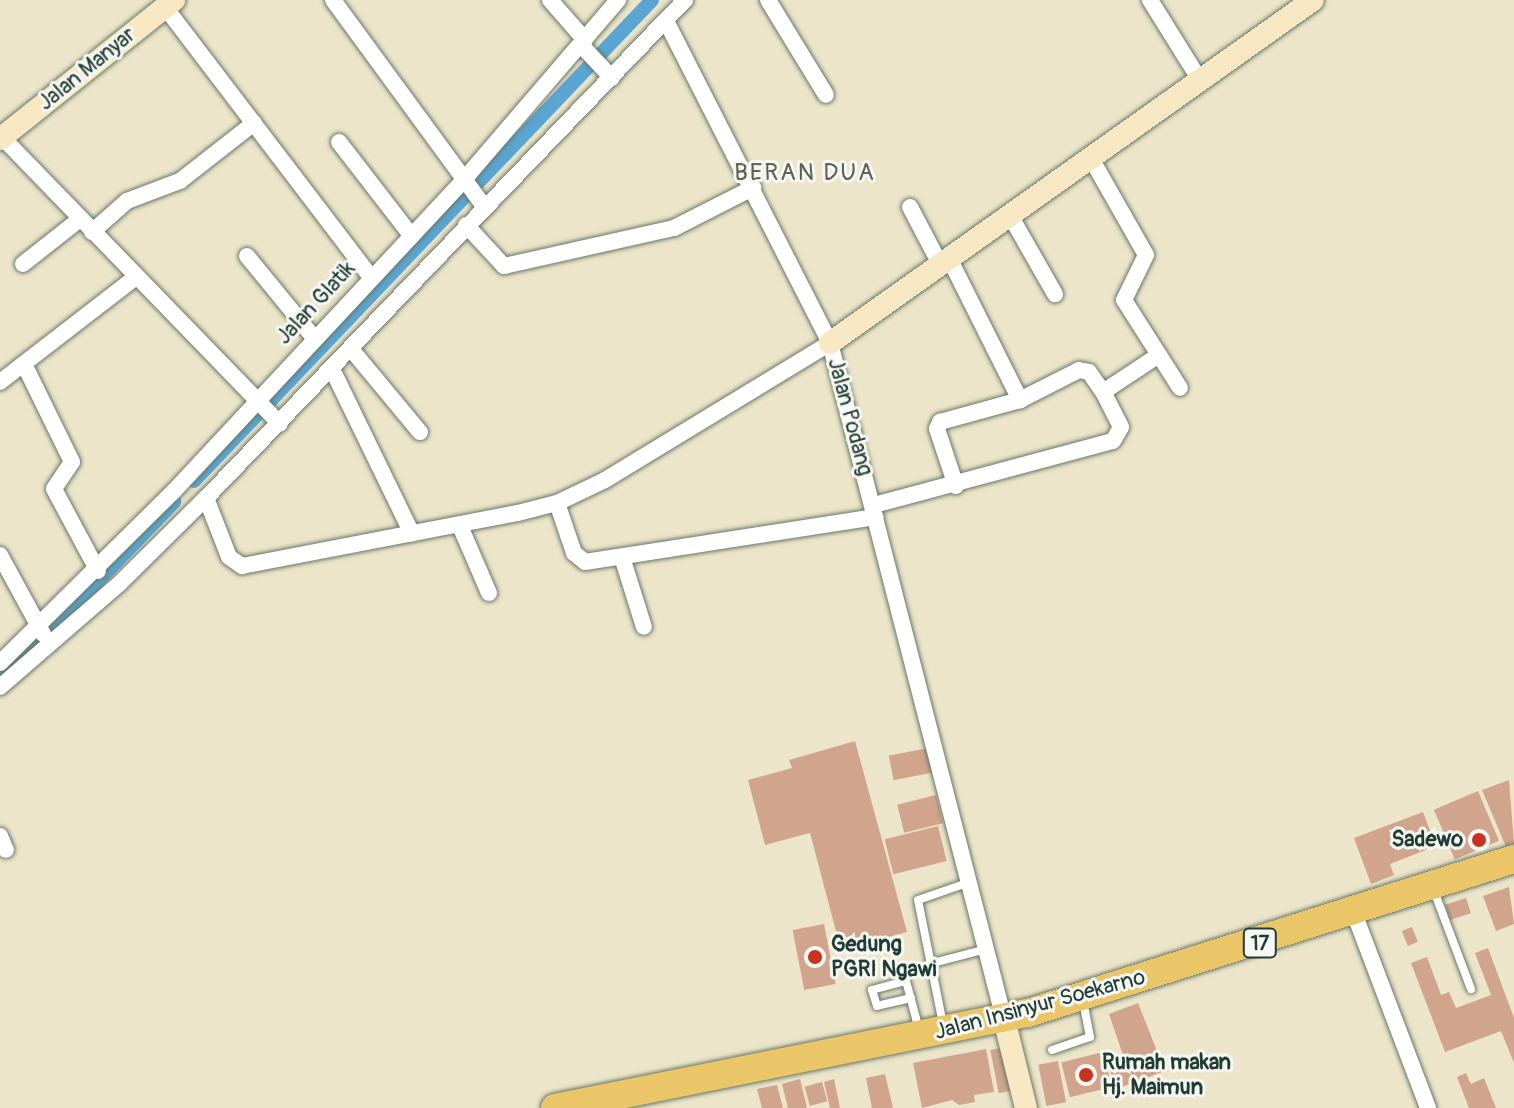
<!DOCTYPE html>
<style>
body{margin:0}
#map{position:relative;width:1514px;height:1108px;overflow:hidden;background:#ece5c9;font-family:Pangolin,sans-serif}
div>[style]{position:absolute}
.canal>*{height:14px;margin:-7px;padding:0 7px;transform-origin:7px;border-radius:7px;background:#5ba5d3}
.building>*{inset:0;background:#d1a58d;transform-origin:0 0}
.roads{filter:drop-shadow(0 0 2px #677868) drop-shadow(0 0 2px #677868)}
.lane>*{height:8px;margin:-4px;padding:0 4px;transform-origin:4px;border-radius:4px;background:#fff}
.street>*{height:16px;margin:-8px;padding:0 8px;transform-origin:8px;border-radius:8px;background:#fff}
.secondary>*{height:22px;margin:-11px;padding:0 11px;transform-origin:11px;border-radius:11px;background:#f7e8c3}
.highway>*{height:28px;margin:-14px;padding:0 14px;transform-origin:14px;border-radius:14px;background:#ebc669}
.dots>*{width:22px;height:22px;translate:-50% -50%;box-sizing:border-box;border:4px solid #f6f6f2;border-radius:50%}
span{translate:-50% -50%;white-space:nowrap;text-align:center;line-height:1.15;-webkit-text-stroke:6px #f6f6f2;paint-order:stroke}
.shield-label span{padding:2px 6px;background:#f6f6f2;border:2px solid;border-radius:6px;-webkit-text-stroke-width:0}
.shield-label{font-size:20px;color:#1f3d34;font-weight:700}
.street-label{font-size:22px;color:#1f3d34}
.poi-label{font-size:22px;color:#1f3d34;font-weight:700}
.right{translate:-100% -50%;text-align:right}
.left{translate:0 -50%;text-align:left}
.neighbourhood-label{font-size:24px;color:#5d6153;letter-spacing:2px}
</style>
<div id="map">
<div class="canal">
<div style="left:194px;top:481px;width:664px;rotate:-46.4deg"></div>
<div style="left:0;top:672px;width:88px;rotate:-41.3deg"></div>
<div style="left:66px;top:614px;width:156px;rotate:-46deg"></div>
</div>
<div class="building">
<div style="clip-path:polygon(855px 741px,907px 932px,841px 950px,810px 833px,765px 845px,748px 780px,792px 768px,789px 760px)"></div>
<div style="left:928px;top:748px;width:25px;height:40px;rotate:79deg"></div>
<div style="clip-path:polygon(1509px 780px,1514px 844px,1506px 847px,1482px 790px)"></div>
<div style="left:1478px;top:791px;width:54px;height:48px;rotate:67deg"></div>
<div style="left:936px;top:795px;width:29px;height:40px;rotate:76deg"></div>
<div style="clip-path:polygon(1423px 812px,1436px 846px,1390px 864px,1394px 875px,1371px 884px,1354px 838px)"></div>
<div style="left:938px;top:826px;width:36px;height:55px;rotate:76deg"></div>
<div style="clip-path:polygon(1509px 887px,1514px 924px,1496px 931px,1483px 896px)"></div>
<div style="left:1466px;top:898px;width:16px;height:22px;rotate:72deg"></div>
<div style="left:824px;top:924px;width:61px;height:32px;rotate:79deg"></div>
<div style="left:1412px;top:927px;width:16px;height:11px;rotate:68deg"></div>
<div style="clip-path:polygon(1488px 948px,1514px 1018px,1514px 1063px,1501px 1031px,1445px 1052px,1411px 963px,1427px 957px,1441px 995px,1449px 992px,1456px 1008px,1491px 995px,1475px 953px)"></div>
<div style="clip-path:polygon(1138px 1003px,1165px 1071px,1116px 1089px,1108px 1064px,1124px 1058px,1109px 1014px)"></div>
<div style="left:1006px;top:1047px;width:44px;height:16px;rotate:79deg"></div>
<div style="clip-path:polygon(986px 1049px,994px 1092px,974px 1095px,975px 1102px,959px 1105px,952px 1100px,922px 1108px,913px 1063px)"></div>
<div style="left:1103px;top:1052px;width:36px;height:43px;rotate:76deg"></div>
<div style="left:1058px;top:1061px;width:42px;height:20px;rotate:79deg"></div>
<div style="clip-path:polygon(1466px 1073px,1471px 1084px,1484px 1078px,1496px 1108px,1469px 1108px,1457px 1077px)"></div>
<div style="clip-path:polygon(885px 1074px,893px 1108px,872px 1108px,866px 1078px)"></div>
<div style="clip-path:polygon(800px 1079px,807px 1108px,788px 1108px,782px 1084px)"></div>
<div style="clip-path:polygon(834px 1079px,840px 1108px,830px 1108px,824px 1082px)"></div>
<div style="left:822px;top:1082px;width:20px;height:18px;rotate:75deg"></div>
<div style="clip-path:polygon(777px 1085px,783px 1108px,762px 1108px,757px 1089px)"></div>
</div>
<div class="roads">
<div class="lane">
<div style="left:1434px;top:891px;width:105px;rotate:69.3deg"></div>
<div style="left:929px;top:964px;width:59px;rotate:-14.7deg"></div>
<div style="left:911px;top:998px;width:35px;rotate:167deg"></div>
<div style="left:877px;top:1006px;width:17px;rotate:-107deg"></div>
<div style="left:872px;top:990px;width:35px;rotate:-15deg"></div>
<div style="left:906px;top:981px;width:38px;rotate:75deg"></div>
<div style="left:916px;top:1018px;width:10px;rotate:79deg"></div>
<div style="left:943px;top:1024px;width:126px;rotate:-101.4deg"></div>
<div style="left:918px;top:900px;width:55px;rotate:-19.1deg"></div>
<div style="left:1052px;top:1050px;width:40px;rotate:-18.9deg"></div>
<div style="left:1090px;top:1037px;width:38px;rotate:-101deg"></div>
</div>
<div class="street">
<div style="left:333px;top:0;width:255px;rotate:53.8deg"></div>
<div style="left:550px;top:0;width:53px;rotate:48.8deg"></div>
<div style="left:768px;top:0;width:111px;rotate:58.6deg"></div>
<div style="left:1150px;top:0;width:97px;rotate:58.1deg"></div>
<div style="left:165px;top:7px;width:340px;rotate:52.7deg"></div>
<div style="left:666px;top:21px;width:361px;rotate:63deg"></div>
<div style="left:830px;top:343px;width:698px;rotate:75.57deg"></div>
<div style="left:581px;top:45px;width:45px;rotate:46.8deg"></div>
<div style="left:0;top:135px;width:402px;rotate:45.9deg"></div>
<div style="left:339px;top:142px;width:116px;rotate:52.3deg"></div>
<div style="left:1092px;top:160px;width:109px;rotate:60.4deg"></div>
<div style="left:1146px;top:255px;width:50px;rotate:116.1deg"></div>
<div style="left:1124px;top:300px;width:104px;rotate:57.5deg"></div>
<div style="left:910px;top:207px;width:67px;rotate:62.3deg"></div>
<div style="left:1011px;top:217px;width:89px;rotate:60.3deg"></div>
<div style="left:466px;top:225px;width:56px;rotate:47.2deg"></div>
<div style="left:504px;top:266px;width:174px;rotate:-12.6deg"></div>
<div style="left:674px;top:228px;width:89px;rotate:-26.9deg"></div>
<div style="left:92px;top:232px;width:47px;rotate:-41.5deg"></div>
<div style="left:127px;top:201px;width:57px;rotate:-20.7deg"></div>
<div style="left:180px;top:181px;width:94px;rotate:-38.1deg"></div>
<div style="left:247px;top:256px;width:106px;rotate:50.7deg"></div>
<div style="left:950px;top:260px;width:157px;rotate:63.4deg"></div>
<div style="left:23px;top:264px;width:73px;rotate:-38.3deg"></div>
<div style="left:351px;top:349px;width:108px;rotate:50.3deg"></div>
<div style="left:24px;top:364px;width:109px;rotate:63.9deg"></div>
<div style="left:72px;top:462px;width:32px;rotate:124deg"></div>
<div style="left:54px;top:489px;width:93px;rotate:61.8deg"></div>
<div style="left:332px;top:369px;width:183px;rotate:64.1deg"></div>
<div style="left:0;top:382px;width:172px;rotate:-37.7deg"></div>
<div style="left:956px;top:486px;width:60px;rotate:-108.4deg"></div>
<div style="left:937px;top:429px;width:8px;rotate:-67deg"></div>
<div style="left:940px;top:422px;width:83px;rotate:-15.4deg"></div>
<div style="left:1020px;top:400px;width:66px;rotate:-27deg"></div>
<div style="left:1079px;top:370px;width:10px;rotate:11deg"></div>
<div style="left:1089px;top:372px;width:24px;rotate:55deg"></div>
<div style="left:206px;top:498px;width:63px;rotate:68.7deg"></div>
<div style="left:229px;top:557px;width:16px;rotate:35deg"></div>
<div style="left:242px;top:566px;width:281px;rotate:-10.9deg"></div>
<div style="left:518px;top:513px;width:40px;rotate:-14.4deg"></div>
<div style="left:557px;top:503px;width:53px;rotate:-25.6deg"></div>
<div style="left:605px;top:480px;width:263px;rotate:-31.3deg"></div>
<div style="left:557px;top:503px;width:53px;rotate:71.2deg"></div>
<div style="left:574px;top:553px;width:14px;rotate:39deg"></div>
<div style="left:585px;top:562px;width:294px;rotate:-8.8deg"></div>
<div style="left:874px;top:505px;width:247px;rotate:-15deg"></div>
<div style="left:1113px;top:441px;width:16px;rotate:-60deg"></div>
<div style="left:1121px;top:427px;width:39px;rotate:-117deg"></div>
<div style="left:1103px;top:392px;width:67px;rotate:-33.5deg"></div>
<div style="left:460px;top:526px;width:73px;rotate:66.6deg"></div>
<div style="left:0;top:555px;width:90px;rotate:61.4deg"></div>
<div style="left:622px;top:557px;width:73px;rotate:72.6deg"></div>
<div style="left:0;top:663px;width:243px;rotate:-44.7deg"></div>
<div style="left:173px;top:492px;width:424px;rotate:-47deg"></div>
<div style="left:462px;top:182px;width:240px;rotate:-49.4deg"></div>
<div style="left:0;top:687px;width:157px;rotate:-40.9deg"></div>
<div style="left:119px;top:584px;width:122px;rotate:-44.7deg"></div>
<div style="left:206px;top:498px;width:691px;rotate:-46.11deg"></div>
<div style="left:0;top:836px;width:15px;rotate:67deg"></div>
<div style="left:1354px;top:913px;width:209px;rotate:69.2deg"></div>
</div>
<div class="secondary">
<div style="left:0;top:139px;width:223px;rotate:-38.6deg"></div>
<div style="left:830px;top:343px;width:592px;rotate:-35.38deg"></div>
<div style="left:1004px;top:1019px;width:92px;rotate:76.1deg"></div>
</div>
<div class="highway">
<div style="left:555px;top:1108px;width:482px;rotate:-11.4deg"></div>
<div style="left:1028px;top:1013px;width:510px;rotate:-17.58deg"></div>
</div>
</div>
<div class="dots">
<div style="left:1479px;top:840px;background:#c8321e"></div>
<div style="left:815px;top:957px;background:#c8321e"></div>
<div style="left:1086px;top:1075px;background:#c8321e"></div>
</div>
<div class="shield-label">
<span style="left:1260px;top:943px">17</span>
</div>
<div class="street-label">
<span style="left:87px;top:69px;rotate:-39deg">Jalan Manyar</span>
<span style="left:316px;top:303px;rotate:-47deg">Jalan Glatik</span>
<span style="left:850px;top:417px;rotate:75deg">Jalan Podang</span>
<span style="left:1040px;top:1005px;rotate:-15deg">Jalan Insinyur Soekarno</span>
</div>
<div class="poi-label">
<span class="right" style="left:1463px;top:840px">Sadewo</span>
<span class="left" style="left:831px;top:957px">Gedung<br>PGRI Ngawi</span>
<span class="left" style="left:1102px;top:1075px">Rumah makan<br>Hj. Maimun</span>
</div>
<div class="neighbourhood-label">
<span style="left:805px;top:173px">BERAN DUA</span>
</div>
</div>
